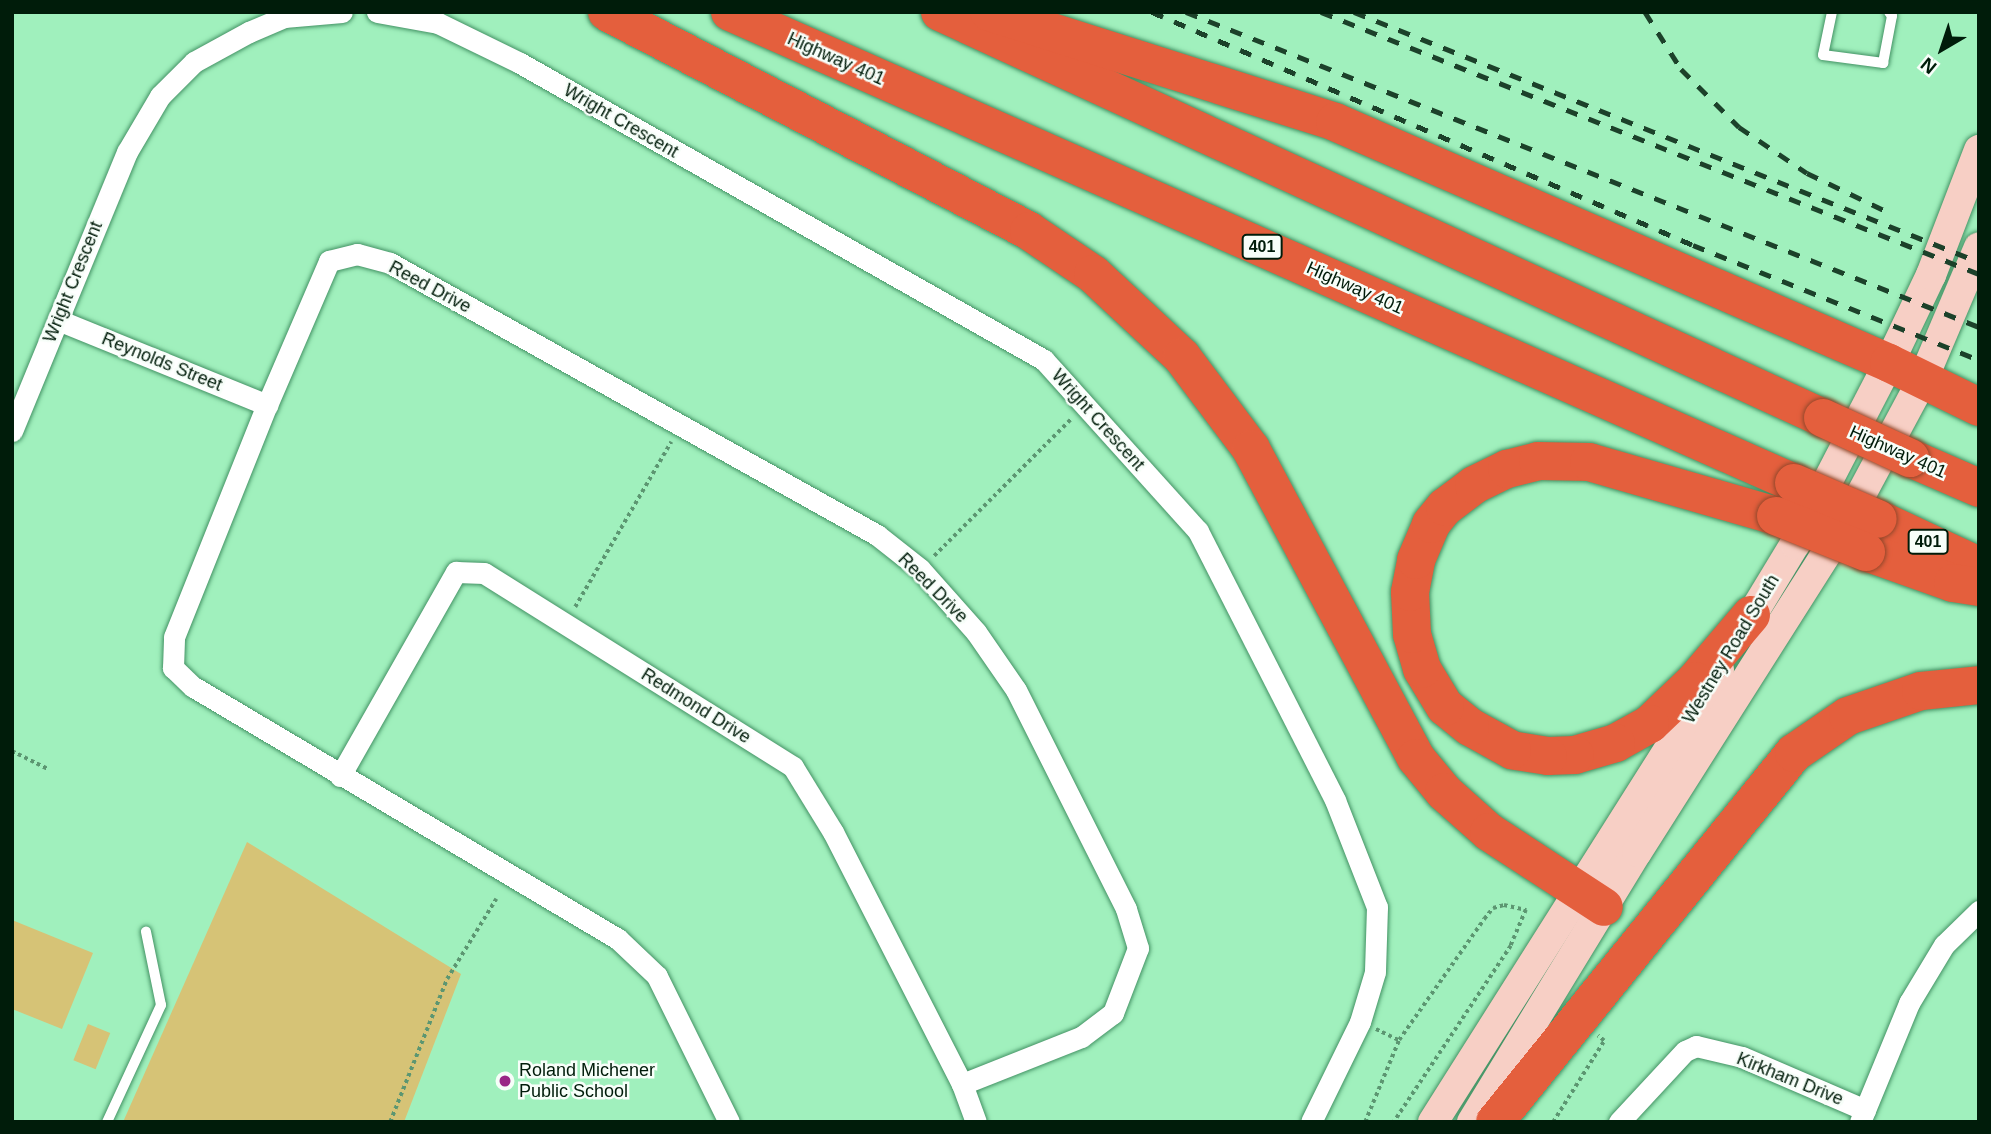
<!DOCTYPE html>
<style>
body{margin:0}
#map{position:relative;width:1991px;height:1134px;overflow:hidden;background:#a0f0bd;font-family:Helvetica,sans-serif}
div>[style]{position:absolute}
.green>*{inset:0;background:#d6c376;transform-origin:0 0}
.path>*{height:3.5px;margin-top:-1.75px;transform-origin:0;background:repeating-linear-gradient(90deg,#5c9671 0 3.5px,transparent 0 7px)}
.roads{filter:drop-shadow(0 0 2px #439264) drop-shadow(0 0 2px #439264)}
.service>*{height:10px;margin:-5px;padding:0 5px;transform-origin:5px;border-radius:5px;background:#fff}
.minor>*{height:21px;margin:-10.5px;padding:0 10.5px;transform-origin:10.5px;border-radius:10.5px;background:#fff}
.secondary>*{height:30px;margin:-15px;padding:0 15px;transform-origin:15px;border-radius:15px;background:#f7cfc5}
.motorway>*{height:38px;margin:-19px;padding:0 19px;transform-origin:19px;border-radius:19px;background:#e45f3d}
.rail>*{height:5px;margin-top:-2.5px;transform-origin:0;background:repeating-linear-gradient(90deg,#1c412a 0 12px,transparent 0 24px)}
.bridges{filter:drop-shadow(0 0 2px #94482b) drop-shadow(0 0 2px #94482b)}
.motorway-bridge>*{height:38px;margin:-19px;padding:0 19px;transform-origin:19px;border-radius:19px;background:#e45f3d}
.dots>*{width:19px;height:19px;translate:-50% -50%;box-sizing:border-box;border:4px solid #f7fef9;border-radius:50%}
span{translate:-50% -50%;white-space:nowrap;text-align:center;line-height:1.15;-webkit-text-stroke:5px #f7fef9;paint-order:stroke}
.shield-label span{padding:2px 5px;background:#f7fef9;border:2px solid;border-radius:5px;-webkit-text-stroke-width:0}
.shield-label{font-size:16px;color:#001c0a;font-weight:700}
.street-label{font-size:18px;color:#001c0a}
.poi-label{font-size:18px;color:#001c0a}
.left{translate:0 -50%;text-align:left}
.frame{position:absolute;inset:0;border:14px solid #001c0a;pointer-events:none}
.north{position:absolute;left:1907px;top:14px;width:70px;height:70px;-webkit-text-stroke:5px #f7fef9;paint-order:stroke;rotate:219deg;font-size:19px;font-weight:700;line-height:28px;text-align:center;color:#001c0a}
.north::after{content:'';display:block;margin:auto;width:24px;height:32px;background:#001c0a;clip-path:polygon(50% 0,100% 100%,50% 72%,0 100%)}
</style>
<div id="map">
<div class="green">
<div style="clip-path:polygon(247px 842px,461px 974px,404px 1122px,123px 1122px)"></div>
<div style="clip-path:polygon(12px 920px,93px 953px,62px 1029px,12px 1009px)"></div>
<div style="left:88px;top:1024px;width:24px;height:39px;rotate:22deg"></div>
</div>
<div class="path">
<div style="left:934px;top:556px;width:195px;rotate:-45deg"></div>
<div style="left:575px;top:607px;width:191px;rotate:-59.8deg"></div>
<div style="left:12px;top:751px;width:40px;rotate:26.6deg"></div>
<div style="left:1376px;top:1029px;width:25px;rotate:26deg"></div>
<div style="left:390px;top:1122px;width:154px;rotate:-68.3deg"></div>
<div style="left:447px;top:979px;width:94px;rotate:-58.5deg"></div>
<div style="left:1365px;top:1122px;width:89px;rotate:-67.5deg"></div>
<div style="left:1399px;top:1040px;width:148px;rotate:-54.9deg"></div>
<div style="left:1484px;top:919px;width:14px;rotate:-51deg"></div>
<div style="left:1493px;top:908px;width:11px;rotate:-15deg"></div>
<div style="left:1504px;top:905px;width:23px;rotate:13deg"></div>
<div style="left:1526px;top:910px;width:39px;rotate:113deg"></div>
<div style="left:1511px;top:946px;width:211px;rotate:123.6deg"></div>
<div style="left:1553px;top:1122px;width:96px;rotate:-57.8deg"></div>
<div style="left:1604px;top:1041px;width:8px;rotate:-140deg"></div>
</div>
<div class="roads">
<div class="service">
<div style="left:1832px;top:12px;width:44px;rotate:101.8deg"></div>
<div style="left:1823px;top:55px;width:61px;rotate:7.6deg"></div>
<div style="left:1883px;top:63px;width:48px;rotate:-79.2deg"></div>
<div style="left:1892px;top:16px;width:5px;rotate:-127deg"></div>
<div style="left:107px;top:1122px;width:129px;rotate:-65.2deg"></div>
<div style="left:161px;top:1005px;width:75px;rotate:-101.6deg"></div>
</div>
<div class="minor">
<div style="left:377px;top:12px;width:62px;rotate:10.2deg"></div>
<div style="left:438px;top:23px;width:91px;rotate:26deg"></div>
<div style="left:520px;top:63px;width:602px;rotate:29.54deg"></div>
<div style="left:1044px;top:360px;width:230px;rotate:48deg"></div>
<div style="left:1198px;top:531px;width:302px;rotate:63deg"></div>
<div style="left:1335px;top:800px;width:115px;rotate:68.6deg"></div>
<div style="left:1377px;top:907px;width:65px;rotate:91.8deg"></div>
<div style="left:1375px;top:972px;width:52px;rotate:106.7deg"></div>
<div style="left:1360px;top:1022px;width:111px;rotate:116.1deg"></div>
<div style="left:58px;top:320px;width:226px;rotate:22.1deg"></div>
<div style="left:12px;top:431px;width:302px;rotate:-67.6deg"></div>
<div style="left:127px;top:152px;width:65px;rotate:-59.5deg"></div>
<div style="left:160px;top:96px;width:48px;rotate:-45deg"></div>
<div style="left:194px;top:62px;width:63px;rotate:-28.6deg"></div>
<div style="left:249px;top:32px;width:38px;rotate:-23deg"></div>
<div style="left:284px;top:17px;width:58px;rotate:-4.9deg"></div>
<div style="left:340px;top:776px;width:235px;rotate:-60.4deg"></div>
<div style="left:456px;top:572px;width:28px;rotate:2deg"></div>
<div style="left:484px;top:573px;width:365px;rotate:32.1deg"></div>
<div style="left:793px;top:767px;width:76px;rotate:58.4deg"></div>
<div style="left:833px;top:832px;width:283px;rotate:62.9deg"></div>
<div style="left:962px;top:1084px;width:40px;rotate:69.8deg"></div>
<div style="left:729px;top:1122px;width:163px;rotate:-116.3deg"></div>
<div style="left:657px;top:976px;width:54px;rotate:-136.5deg"></div>
<div style="left:618px;top:939px;width:494px;rotate:-149.3deg"></div>
<div style="left:193px;top:687px;width:28px;rotate:-136deg"></div>
<div style="left:173px;top:668px;width:31px;rotate:-88deg"></div>
<div style="left:174px;top:637px;width:250px;rotate:-68.2deg"></div>
<div style="left:267px;top:405px;width:157px;rotate:-66.7deg"></div>
<div style="left:329px;top:261px;width:29px;rotate:-14deg"></div>
<div style="left:357px;top:254px;width:34px;rotate:15deg"></div>
<div style="left:390px;top:263px;width:558px;rotate:29.18deg"></div>
<div style="left:877px;top:535px;width:55px;rotate:38.3deg"></div>
<div style="left:920px;top:569px;width:84px;rotate:48.4deg"></div>
<div style="left:976px;top:632px;width:70px;rotate:55.4deg"></div>
<div style="left:1016px;top:690px;width:245px;rotate:63.3deg"></div>
<div style="left:1126px;top:909px;width:41px;rotate:72.9deg"></div>
<div style="left:1138px;top:948px;width:70px;rotate:111deg"></div>
<div style="left:1113px;top:1013px;width:40px;rotate:143deg"></div>
<div style="left:1081px;top:1037px;width:128px;rotate:158.4deg"></div>
<div style="left:1619px;top:1122px;width:97px;rotate:-47.1deg"></div>
<div style="left:1685px;top:1051px;width:12px;rotate:-24deg"></div>
<div style="left:1696px;top:1046px;width:47px;rotate:13.4deg"></div>
<div style="left:1742px;top:1057px;width:134px;rotate:23.3deg"></div>
<div style="left:1860px;top:1122px;width:129px;rotate:-67.6deg"></div>
<div style="left:1909px;top:1003px;width:68px;rotate:-58.9deg"></div>
<div style="left:1944px;top:945px;width:49px;rotate:-44.2deg"></div>
</div>
<div class="secondary">
<div style="left:1741px;top:633px;width:104px;rotate:-58.8deg"></div>
<div style="left:1795px;top:544px;width:204px;rotate:-62.6deg"></div>
<div style="left:1889px;top:363px;width:98px;rotate:-64.5deg"></div>
<div style="left:1931px;top:275px;width:134px;rotate:-69deg"></div>
<div style="left:1433px;top:1122px;width:535px;rotate:-57.68deg"></div>
<div style="left:1472px;top:1122px;width:316px;rotate:-58.6deg"></div>
<div style="left:1637px;top:852px;width:384px;rotate:-57.6deg"></div>
<div style="left:1843px;top:528px;width:169px;rotate:-61.8deg"></div>
<div style="left:1923px;top:379px;width:143px;rotate:-67deg"></div>
</div>
<div class="motorway">
<div style="left:607px;top:12px;width:475px;rotate:27.4deg"></div>
<div style="left:1029px;top:231px;width:77px;rotate:33.9deg"></div>
<div style="left:1093px;top:274px;width:122px;rotate:43deg"></div>
<div style="left:1182px;top:357px;width:115px;rotate:53.1deg"></div>
<div style="left:1251px;top:449px;width:350px;rotate:61.9deg"></div>
<div style="left:1416px;top:758px;width:44px;rotate:50.5deg"></div>
<div style="left:1444px;top:792px;width:60px;rotate:41.6deg"></div>
<div style="left:1489px;top:832px;width:137px;rotate:33.1deg"></div>
<div style="left:730px;top:12px;width:1164px;rotate:23.88deg"></div>
<div style="left:940px;top:12px;width:972px;rotate:24.69deg"></div>
<div style="left:989px;top:12px;width:363px;rotate:17.6deg"></div>
<div style="left:1335px;top:122px;width:604px;rotate:23.51deg"></div>
<div style="left:1889px;top:363px;width:100px;rotate:26.1deg"></div>
<div style="left:1910px;top:458px;width:75px;rotate:23.5deg"></div>
<div style="left:1878px;top:519px;width:111px;rotate:25deg"></div>
<div style="left:1866px;top:552px;width:92px;rotate:19.6deg"></div>
<div style="left:1953px;top:583px;width:26px;rotate:9deg"></div>
<div style="left:1751px;top:615px;width:87px;rotate:130.3deg"></div>
<div style="left:1695px;top:681px;width:62px;rotate:136.3deg"></div>
<div style="left:1650px;top:724px;width:39px;rotate:151deg"></div>
<div style="left:1616px;top:743px;width:43px;rotate:163.7deg"></div>
<div style="left:1575px;top:755px;width:27px;rotate:178deg"></div>
<div style="left:1548px;top:756px;width:36px;rotate:-171deg"></div>
<div style="left:1512px;top:750px;width:48px;rotate:-151.3deg"></div>
<div style="left:1470px;top:727px;width:32px;rotate:-141deg"></div>
<div style="left:1445px;top:707px;width:44px;rotate:-121.2deg"></div>
<div style="left:1422px;top:669px;width:36px;rotate:-106deg"></div>
<div style="left:1412px;top:634px;width:42px;rotate:-92.7deg"></div>
<div style="left:1410px;top:592px;width:33px;rotate:-79deg"></div>
<div style="left:1416px;top:560px;width:39px;rotate:-67deg"></div>
<div style="left:1431px;top:524px;width:22px;rotate:-51deg"></div>
<div style="left:1445px;top:507px;width:36px;rotate:-37deg"></div>
<div style="left:1474px;top:485px;width:37px;rotate:-26deg"></div>
<div style="left:1507px;top:469px;width:32px;rotate:-14deg"></div>
<div style="left:1538px;top:461px;width:51px;rotate:1.1deg"></div>
<div style="left:1589px;top:462px;width:195px;rotate:16.1deg"></div>
<div style="left:1495px;top:1122px;width:475px;rotate:-51deg"></div>
<div style="left:1794px;top:753px;width:65px;rotate:-34.4deg"></div>
<div style="left:1848px;top:716px;width:77px;rotate:-18.9deg"></div>
<div style="left:1921px;top:691px;width:58px;rotate:-5.9deg"></div>
</div>
</div>
<div class="rail">
<div style="left:1152px;top:12px;width:589px;rotate:23.3deg"></div>
<div style="left:1693px;top:245px;width:308px;rotate:21.9deg"></div>
<div style="left:1186px;top:12px;width:853px;rotate:21.66deg"></div>
<div style="left:1321px;top:12px;width:708px;rotate:21.71deg"></div>
<div style="left:1354px;top:12px;width:673px;rotate:21.8deg"></div>
<div style="left:1645px;top:12px;width:67px;rotate:57.7deg"></div>
<div style="left:1681px;top:69px;width:82px;rotate:45deg"></div>
<div style="left:1739px;top:127px;width:82px;rotate:34.1deg"></div>
<div style="left:1807px;top:173px;width:88px;rotate:25.7deg"></div>
</div>
<div class="bridges">
<div class="motorway-bridge">
<div style="left:1823px;top:418px;width:96px;rotate:24.7deg"></div>
<div style="left:1794px;top:483px;width:91px;rotate:23.2deg"></div>
<div style="left:1776px;top:516px;width:97px;rotate:21.8deg"></div>
</div>
</div>
<div class="dots">
<div style="left:505px;top:1081px;background:#992886"></div>
</div>
<div class="shield-label">
<span style="left:1262px;top:247px">401</span>
<span style="left:1928px;top:542px">401</span>
</div>
<div class="street-label">
<span style="left:836px;top:59px;rotate:24deg">Highway 401</span>
<span style="left:621px;top:121px;rotate:30deg">Wright Crescent</span>
<span style="left:73px;top:282px;rotate:-68deg">Wright Crescent</span>
<span style="left:430px;top:287px;rotate:28deg">Reed Drive</span>
<span style="left:1355px;top:288px;rotate:24deg">Highway 401</span>
<span style="left:162px;top:362px;rotate:22deg">Reynolds Street</span>
<span style="left:1098px;top:420px;rotate:48deg">Wright Crescent</span>
<span style="left:1898px;top:452px;rotate:24deg">Highway 401</span>
<span style="left:933px;top:588px;rotate:45deg">Reed Drive</span>
<span style="left:1731px;top:649px;rotate:-59deg">Westney Road South</span>
<span style="left:696px;top:706px;rotate:32deg">Redmond Drive</span>
<span style="left:1790px;top:1079px;rotate:22deg">Kirkham Drive</span>
</div>
<div class="poi-label">
<span class="left" style="left:519px;top:1081px">Roland Michener<br>Public School</span>
</div>
<div class="frame"></div>
<div class="north">N</div>
</div>
